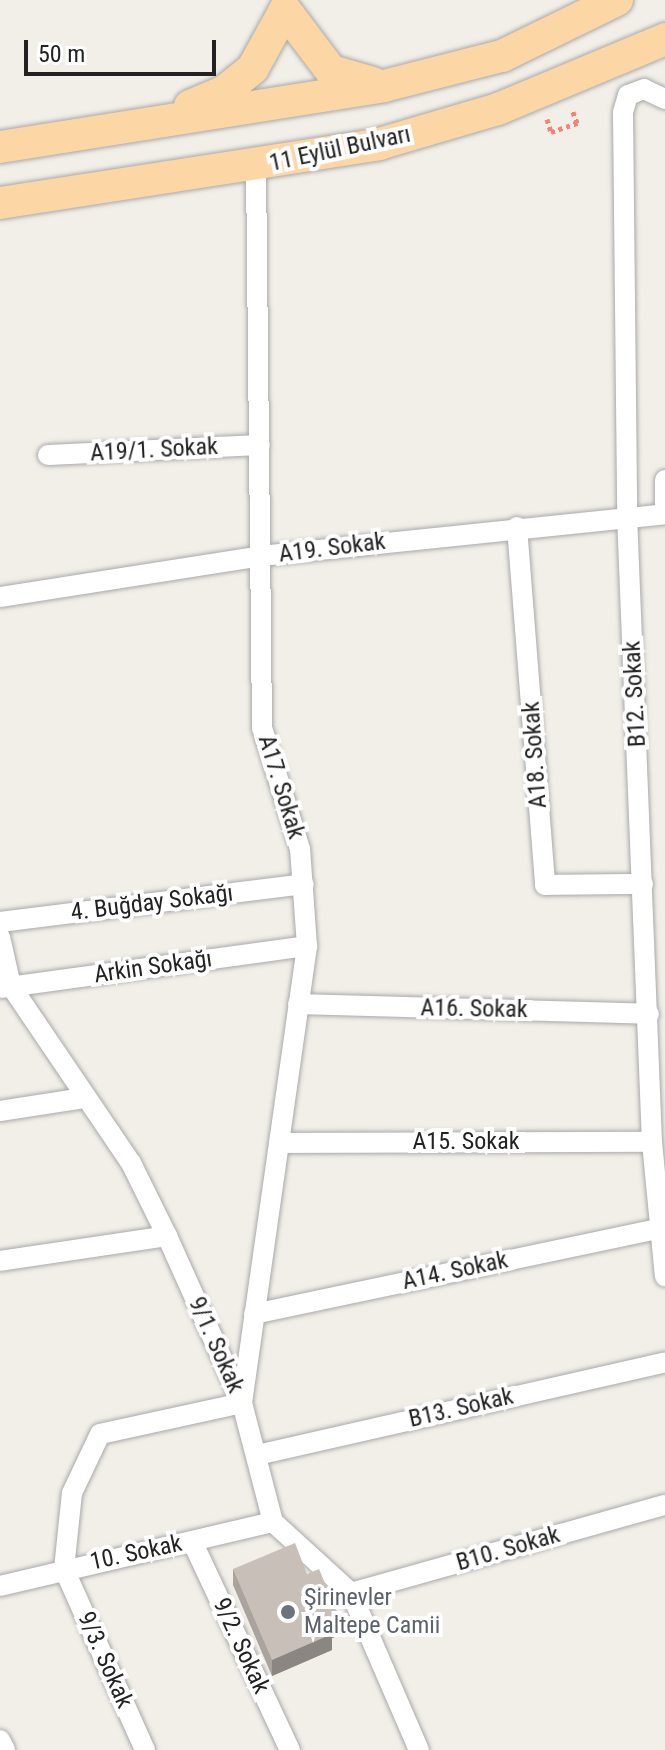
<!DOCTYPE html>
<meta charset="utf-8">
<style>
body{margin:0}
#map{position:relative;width:665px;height:1750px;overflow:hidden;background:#f2efe9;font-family:"Roboto Condensed",sans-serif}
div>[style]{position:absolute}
.path>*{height:5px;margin-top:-2.5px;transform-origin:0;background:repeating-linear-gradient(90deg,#fa8072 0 4px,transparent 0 8px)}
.roads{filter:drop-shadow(0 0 2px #a9a9a9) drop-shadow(0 0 2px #a9a9a9)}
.minor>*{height:20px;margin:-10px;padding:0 10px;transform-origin:10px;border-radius:10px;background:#fff}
.primary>*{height:32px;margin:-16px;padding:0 16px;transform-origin:16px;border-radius:16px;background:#fcd6a4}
.wall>*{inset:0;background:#aba49e}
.shaded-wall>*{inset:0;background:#8b8681}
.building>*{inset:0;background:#c7bfb8}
.dots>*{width:22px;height:22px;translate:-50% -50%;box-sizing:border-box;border:4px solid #fff;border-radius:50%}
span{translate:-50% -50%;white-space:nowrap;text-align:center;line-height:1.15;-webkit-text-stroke:8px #fff;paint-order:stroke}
.street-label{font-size:24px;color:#222}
.worship-label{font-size:24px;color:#5b616d}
.left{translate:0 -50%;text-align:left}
.scale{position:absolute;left:24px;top:40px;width:192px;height:36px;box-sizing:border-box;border:4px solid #222;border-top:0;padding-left:10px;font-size:24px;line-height:28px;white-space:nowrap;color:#222;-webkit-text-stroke:6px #fff;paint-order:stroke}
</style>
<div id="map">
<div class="path">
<div style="left:547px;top:119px;width:14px;rotate:73deg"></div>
<div style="left:551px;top:132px;width:28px;rotate:-19deg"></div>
<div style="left:577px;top:123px;width:15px;rotate:-110deg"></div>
</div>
<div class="roads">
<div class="minor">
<div style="left:665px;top:99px;width:23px;rotate:-155deg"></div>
<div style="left:644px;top:89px;width:17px;rotate:159deg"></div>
<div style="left:628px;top:95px;width:18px;rotate:106deg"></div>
<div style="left:623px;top:112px;width:403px;rotate:89.4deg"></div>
<div style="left:627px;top:515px;width:627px;rotate:87.72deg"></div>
<div style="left:652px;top:1142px;width:135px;rotate:84.5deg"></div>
<div style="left:48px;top:455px;width:212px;rotate:-2.7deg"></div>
<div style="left:665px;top:514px;width:34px;rotate:-90deg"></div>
<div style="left:517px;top:527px;width:359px;rotate:85.5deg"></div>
<div style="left:545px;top:885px;width:98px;rotate:-0.6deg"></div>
<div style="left:0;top:597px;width:264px;rotate:-8.9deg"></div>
<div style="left:261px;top:556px;width:406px;rotate:-5.9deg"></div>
<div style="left:0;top:922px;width:306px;rotate:-7.1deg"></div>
<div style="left:0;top:937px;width:50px;rotate:77.3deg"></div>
<div style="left:11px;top:986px;width:214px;rotate:55.9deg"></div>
<div style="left:131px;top:1163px;width:81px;rotate:63.7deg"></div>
<div style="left:167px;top:1236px;width:183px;rotate:65.8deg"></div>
<div style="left:242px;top:1403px;width:123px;rotate:75.4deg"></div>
<div style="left:273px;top:1522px;width:105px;rotate:42.3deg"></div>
<div style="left:351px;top:1593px;width:171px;rotate:66.6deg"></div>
<div style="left:1px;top:988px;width:309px;rotate:-7.8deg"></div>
<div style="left:298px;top:1004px;width:351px;rotate:1.6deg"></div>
<div style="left:0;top:1111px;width:85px;rotate:-8.8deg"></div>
<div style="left:279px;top:1143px;width:373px;rotate:-0.2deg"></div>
<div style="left:0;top:1261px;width:169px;rotate:-8.5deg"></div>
<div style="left:254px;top:1314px;width:412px;rotate:-11.9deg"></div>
<div style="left:257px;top:1455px;width:418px;rotate:-12.8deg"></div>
<div style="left:192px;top:1541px;width:231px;rotate:64.9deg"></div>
<div style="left:0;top:1586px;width:280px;rotate:-13.2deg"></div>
<div style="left:351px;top:1593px;width:326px;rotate:-15.7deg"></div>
<div style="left:0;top:1740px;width:11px;rotate:63deg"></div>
<div style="left:145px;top:1750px;width:198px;rotate:-114.1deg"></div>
<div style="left:64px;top:1569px;width:76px;rotate:-84deg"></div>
<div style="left:72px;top:1493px;width:65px;rotate:-64.6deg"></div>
<div style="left:100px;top:1434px;width:145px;rotate:-12.3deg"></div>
<div style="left:242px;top:1403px;width:462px;rotate:-81.9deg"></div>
<div style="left:307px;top:946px;width:97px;rotate:-94.1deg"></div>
<div style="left:300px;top:849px;width:127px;rotate:-107.4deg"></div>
<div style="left:262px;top:728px;width:562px;rotate:-90.61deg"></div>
</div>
<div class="primary">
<div style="left:285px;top:10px;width:76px;rotate:53deg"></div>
<div style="left:331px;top:71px;width:44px;rotate:15.9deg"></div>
<div style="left:190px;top:106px;width:38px;rotate:-23deg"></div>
<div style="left:225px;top:91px;width:36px;rotate:-39deg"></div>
<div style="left:253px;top:68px;width:66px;rotate:-61.1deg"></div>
<div style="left:0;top:147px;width:389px;rotate:-9deg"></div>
<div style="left:384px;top:86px;width:122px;rotate:-14.3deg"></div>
<div style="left:502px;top:56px;width:128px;rotate:-26deg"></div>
<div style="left:0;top:203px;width:384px;rotate:-8.8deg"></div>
<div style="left:379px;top:144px;width:124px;rotate:-16.4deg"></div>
<div style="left:498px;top:109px;width:181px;rotate:-22.7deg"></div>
</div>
</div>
<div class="wall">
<div style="clip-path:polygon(233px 1569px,307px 1574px,340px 1635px,332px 1638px,332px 1650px,272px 1676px,233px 1585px)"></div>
</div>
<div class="shaded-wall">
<div style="clip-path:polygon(340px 1619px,340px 1635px,332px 1638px,332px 1650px,272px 1676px,272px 1660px,328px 1625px)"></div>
</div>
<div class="building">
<div style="clip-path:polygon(295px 1543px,307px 1574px,319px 1569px,340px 1619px,328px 1625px,332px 1634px,272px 1660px,233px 1569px)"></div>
</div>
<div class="dots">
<div style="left:288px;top:1612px;background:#6b7280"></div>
</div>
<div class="street-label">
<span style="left:340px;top:149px;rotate:-12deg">11 Eylül Bulvarı</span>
<span style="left:154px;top:450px;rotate:-3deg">A19/1. Sokak</span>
<span style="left:332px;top:548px;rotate:-7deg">A19. Sokak</span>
<span style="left:635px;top:694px;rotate:-93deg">B12. Sokak</span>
<span style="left:535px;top:755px;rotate:-94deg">A18. Sokak</span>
<span style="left:281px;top:787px;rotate:73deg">A17. Sokak</span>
<span style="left:152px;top:903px;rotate:-7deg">4. Buğday Sokağı</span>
<span style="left:153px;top:967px;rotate:-8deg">Arkin Sokağı</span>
<span style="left:474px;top:1009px;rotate:1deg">A16. Sokak</span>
<span style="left:466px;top:1142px">A15. Sokak</span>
<span style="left:455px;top:1271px;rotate:-12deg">A14. Sokak</span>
<span style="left:216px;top:1345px;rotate:66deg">9/1. Sokak</span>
<span style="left:461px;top:1408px;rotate:-13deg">B13. Sokak</span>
<span style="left:508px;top:1549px;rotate:-16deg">B10. Sokak</span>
<span style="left:136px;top:1553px;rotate:-12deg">10. Sokak</span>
<span style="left:241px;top:1646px;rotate:65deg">9/2. Sokak</span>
<span style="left:105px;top:1660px;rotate:66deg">9/3. Sokak</span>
</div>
<div class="worship-label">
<span class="left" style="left:304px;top:1612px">Şirinevler<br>Maltepe Camii</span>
</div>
<div class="scale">50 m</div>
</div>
